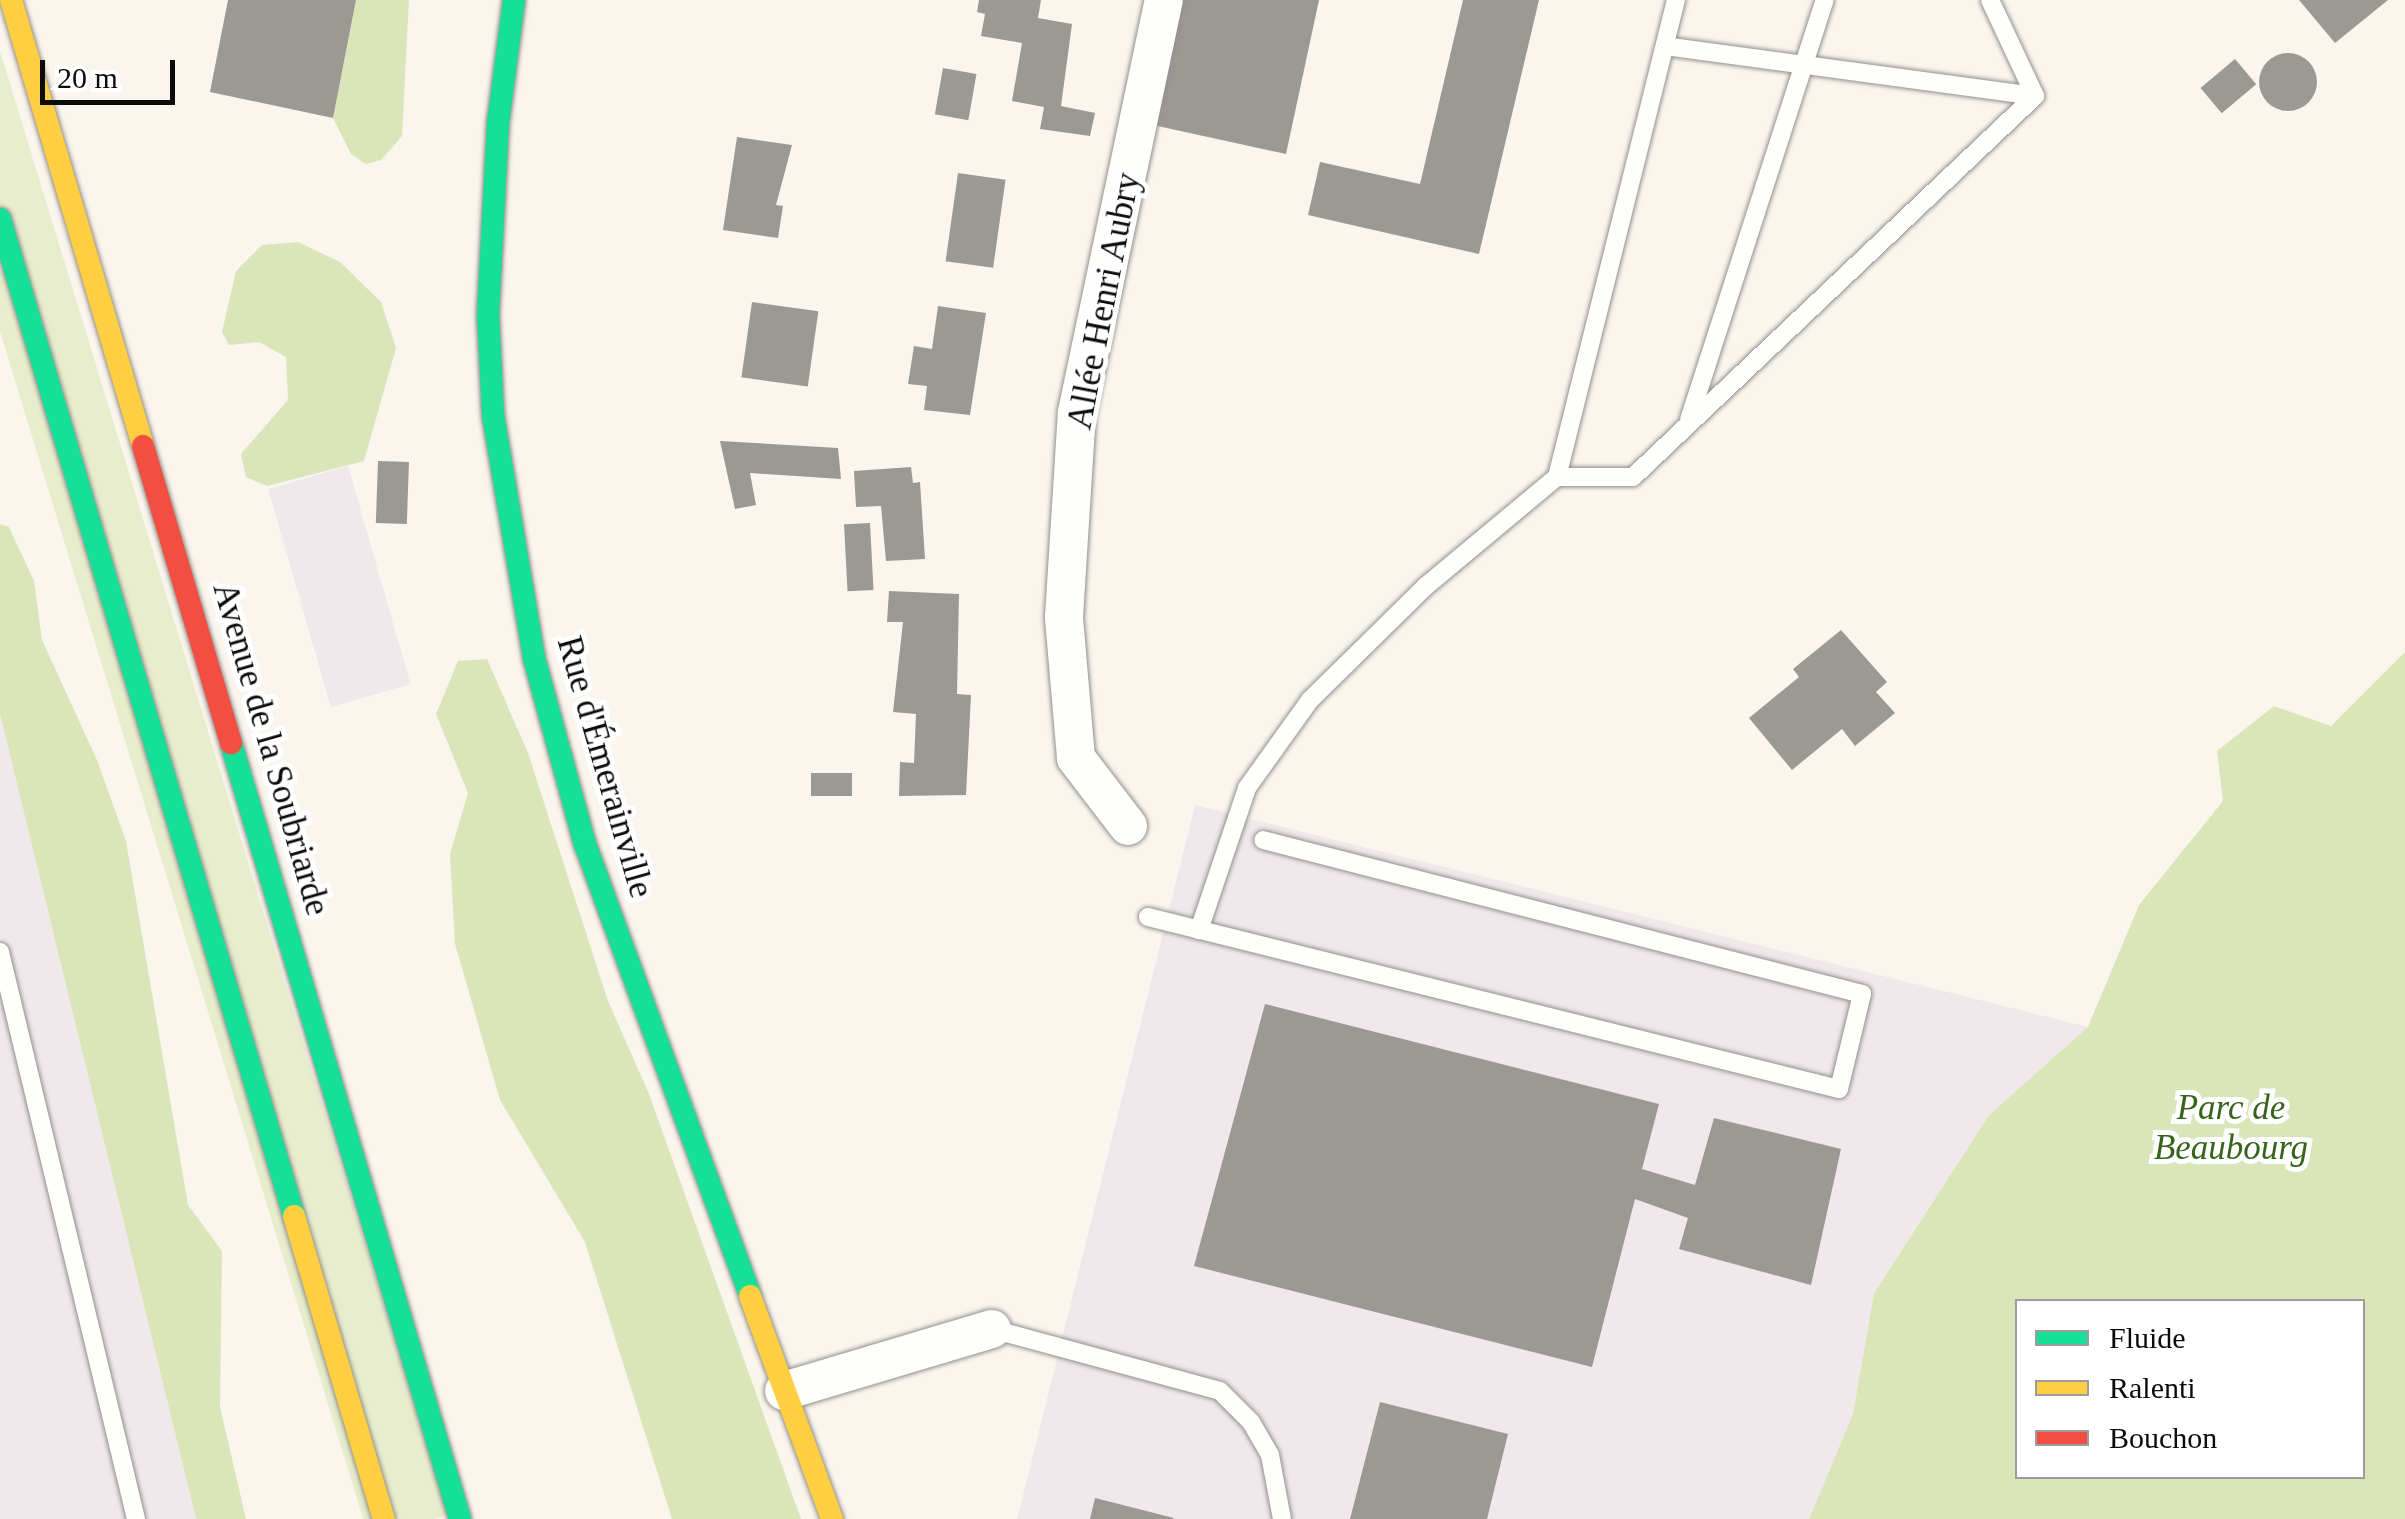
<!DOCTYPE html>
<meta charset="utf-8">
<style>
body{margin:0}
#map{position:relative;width:2405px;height:1519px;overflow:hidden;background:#faf5ed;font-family:Georgia,serif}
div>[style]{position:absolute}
.industrial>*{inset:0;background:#f0e8eb;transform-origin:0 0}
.green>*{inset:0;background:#e8eecd;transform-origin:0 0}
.forest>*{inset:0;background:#dae6ba}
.building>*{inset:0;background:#9c9894;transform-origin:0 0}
.round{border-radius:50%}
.roads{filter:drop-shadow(0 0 2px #93908d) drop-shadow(0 0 2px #93908d)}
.lane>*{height:18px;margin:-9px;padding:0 9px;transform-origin:9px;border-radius:9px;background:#fefefc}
.street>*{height:38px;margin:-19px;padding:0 19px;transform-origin:19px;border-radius:19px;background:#fefefc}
.fast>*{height:22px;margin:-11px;padding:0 11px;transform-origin:11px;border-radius:11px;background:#16e098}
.slow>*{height:22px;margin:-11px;padding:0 11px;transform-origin:11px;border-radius:11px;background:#ffcf43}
.jam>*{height:22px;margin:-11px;padding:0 11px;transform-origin:11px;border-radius:11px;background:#f24e42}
span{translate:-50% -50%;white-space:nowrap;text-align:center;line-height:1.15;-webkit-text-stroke:10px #fff;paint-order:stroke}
.street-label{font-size:35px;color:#0b0b0b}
.park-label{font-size:35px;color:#37631b;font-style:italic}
.legend{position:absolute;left:2015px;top:1299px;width:350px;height:180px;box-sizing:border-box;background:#fff;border:2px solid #9d9d9d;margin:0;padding:12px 18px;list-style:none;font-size:30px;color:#0b0b0b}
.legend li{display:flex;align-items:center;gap:20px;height:50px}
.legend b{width:50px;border:2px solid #9d9d9d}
.scale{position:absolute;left:40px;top:60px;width:135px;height:45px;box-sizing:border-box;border:5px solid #0b0b0b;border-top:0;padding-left:12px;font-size:30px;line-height:35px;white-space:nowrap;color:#0b0b0b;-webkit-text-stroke:8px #fff;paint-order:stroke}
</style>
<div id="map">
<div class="industrial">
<div style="left:348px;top:466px;width:227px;height:83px;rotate:74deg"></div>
<div style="clip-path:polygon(0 714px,196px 1519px,0 1519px)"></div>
<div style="clip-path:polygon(1195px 805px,2088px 1027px,1989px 1115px,1874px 1292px,1853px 1414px,1809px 1519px,1017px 1519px)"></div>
</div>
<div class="green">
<div style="left:0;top:51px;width:1531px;height:82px;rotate:73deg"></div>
</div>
<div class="forest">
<div style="clip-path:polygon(356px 0,409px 0,402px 136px,381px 160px,366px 164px,351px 154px,333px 118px)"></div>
<div style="clip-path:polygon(298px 242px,340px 262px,381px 302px,396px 348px,364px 461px,267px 486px,246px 477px,241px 454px,288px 400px,286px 357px,259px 342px,229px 345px,222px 332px,236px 271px,262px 245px)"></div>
<div style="clip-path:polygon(0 524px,9px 527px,34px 581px,42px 640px,97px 760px,126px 841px,188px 1205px,222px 1251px,220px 1407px,246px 1519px,196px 1519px,0 714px)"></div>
<div style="clip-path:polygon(evenodd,2405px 652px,2405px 1519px,1809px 1519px,1853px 1414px,1874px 1293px,1989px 1115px,2088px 1027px,2139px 905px,2223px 801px,2217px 751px,2274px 706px,2331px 726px,2405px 652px,2018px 1302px,2362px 1302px,2362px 1476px,2018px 1476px,2018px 1302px)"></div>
<div style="clip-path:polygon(487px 659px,528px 753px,608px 1001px,649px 1094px,801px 1519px,672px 1519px,585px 1242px,500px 1100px,455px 944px,450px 854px,468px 793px,436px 714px,458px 661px)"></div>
</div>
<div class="building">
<div style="clip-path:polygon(228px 0,356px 0,333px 118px,210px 92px)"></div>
<div style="clip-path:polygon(979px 0,1041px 0,1038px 18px,1072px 24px,1061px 106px,1095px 113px,1090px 136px,1040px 129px,1044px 107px,1012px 101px,1022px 43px,981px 36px,985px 14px,977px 12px)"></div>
<div style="clip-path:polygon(1181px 0,1319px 0,1286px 154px,1153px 125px)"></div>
<div style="clip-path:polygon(1463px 0,1539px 0,1479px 254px,1308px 215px,1320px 162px,1420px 184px)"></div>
<div style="clip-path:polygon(2299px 0,2388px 0,2335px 43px)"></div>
<div class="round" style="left:2259px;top:53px;width:58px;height:58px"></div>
<div style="left:2235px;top:59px;width:33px;height:45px;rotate:50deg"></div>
<div style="left:943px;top:68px;width:34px;height:47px;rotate:10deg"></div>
<div style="clip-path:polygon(737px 137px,792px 145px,776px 205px,783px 206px,778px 238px,723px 230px)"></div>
<div style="left:958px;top:173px;width:48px;height:89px;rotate:8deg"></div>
<div style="left:752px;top:302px;width:67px;height:76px;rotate:8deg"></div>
<div style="clip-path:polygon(938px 306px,986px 313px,970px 415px,924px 410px,927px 386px,908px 384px,914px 346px,932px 349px)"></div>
<div style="clip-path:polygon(720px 441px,838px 448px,841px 479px,750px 473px,756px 505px,735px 509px)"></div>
<div style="left:378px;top:461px;width:31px;height:62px;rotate:2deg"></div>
<div style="clip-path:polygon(911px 467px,913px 483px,920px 482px,925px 559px,886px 561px,881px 506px,856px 507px,854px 471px)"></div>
<div style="left:870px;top:523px;width:67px;height:26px;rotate:87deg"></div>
<div style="clip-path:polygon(889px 591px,959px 594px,957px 694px,971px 695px,966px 795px,899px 796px,900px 762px,914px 763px,916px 714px,893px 712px,903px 622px,887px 622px)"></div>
<div style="clip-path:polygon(1841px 630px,1887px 682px,1876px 692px,1895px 713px,1855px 746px,1842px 729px,1792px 770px,1749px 718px,1799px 677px,1793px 669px)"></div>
<div style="left:811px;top:773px;width:41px;height:23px"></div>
<div style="clip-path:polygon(1265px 1004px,1659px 1104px,1642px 1169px,1695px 1185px,1714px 1118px,1841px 1149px,1811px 1285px,1679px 1249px,1688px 1218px,1635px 1199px,1592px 1367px,1194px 1266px)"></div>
<div style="clip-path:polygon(1380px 1402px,1508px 1434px,1487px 1519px,1350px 1519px)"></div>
<div style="clip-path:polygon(1095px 1498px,1174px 1518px,1173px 1519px,1090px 1519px)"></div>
</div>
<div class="roads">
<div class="lane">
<div style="left:1665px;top:46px;width:373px;rotate:7.7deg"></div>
<div style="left:1689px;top:420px;width:441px;rotate:-72.1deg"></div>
<div style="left:1557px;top:477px;width:76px"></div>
<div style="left:1633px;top:477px;width:554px;rotate:-43.46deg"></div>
<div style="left:2035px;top:96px;width:106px;rotate:-115.1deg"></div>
<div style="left:1148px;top:917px;width:712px;rotate:13.98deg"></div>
<div style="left:1839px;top:1089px;width:98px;rotate:-76.4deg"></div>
<div style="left:1862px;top:994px;width:618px;rotate:-165.58deg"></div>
<div style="left:1199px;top:930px;width:150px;rotate:-71.3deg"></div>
<div style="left:1247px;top:788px;width:108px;rotate:-54.4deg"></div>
<div style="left:1310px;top:700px;width:163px;rotate:-44.5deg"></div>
<div style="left:1426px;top:586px;width:170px;rotate:-39.8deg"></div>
<div style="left:1557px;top:477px;width:492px;rotate:-76deg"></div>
<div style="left:0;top:952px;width:583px;rotate:76.51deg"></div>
<div style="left:992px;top:1329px;width:236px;rotate:15.2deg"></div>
<div style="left:1220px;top:1391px;width:44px;rotate:45deg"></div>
<div style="left:1251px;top:1422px;width:38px;rotate:60deg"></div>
<div style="left:1270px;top:1455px;width:65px;rotate:79.4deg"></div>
</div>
<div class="street">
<div style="left:1128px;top:826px;width:86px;rotate:-127.4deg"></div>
<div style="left:1076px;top:758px;width:142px;rotate:-94.9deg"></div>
<div style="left:1064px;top:617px;width:205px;rotate:-86.4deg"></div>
<div style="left:1077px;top:412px;width:421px;rotate:-78.1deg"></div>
<div style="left:784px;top:1391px;width:217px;rotate:-16.6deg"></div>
</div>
<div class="fast">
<div style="left:514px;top:0;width:124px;rotate:97.4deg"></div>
<div style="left:498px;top:123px;width:192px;rotate:93deg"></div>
<div style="left:488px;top:315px;width:100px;rotate:87.1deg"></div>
<div style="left:493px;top:415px;width:246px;rotate:80.4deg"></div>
<div style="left:534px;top:658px;width:193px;rotate:74.7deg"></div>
<div style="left:585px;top:844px;width:481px;rotate:69.9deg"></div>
<div style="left:0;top:219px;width:1039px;rotate:73.57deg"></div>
<div style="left:231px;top:743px;width:809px;rotate:73.56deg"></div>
</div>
<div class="slow">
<div style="left:11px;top:0;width:465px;rotate:73.5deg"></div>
<div style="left:294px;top:1216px;width:316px;rotate:73.5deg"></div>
<div style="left:750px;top:1296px;width:238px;rotate:69.8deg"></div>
</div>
<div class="jam">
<div style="left:143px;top:446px;width:310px;rotate:73.5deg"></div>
</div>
</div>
<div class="street-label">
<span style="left:1104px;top:301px;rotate:-79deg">Allée Henri Aubry</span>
<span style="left:271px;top:749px;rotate:74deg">Avenue de la Soubriarde</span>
<span style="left:605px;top:767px;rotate:74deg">Rue d'Émerainville</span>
</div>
<div class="park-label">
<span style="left:2231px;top:1128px">Parc de<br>Beaubourg</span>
</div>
<ul class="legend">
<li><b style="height:12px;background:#16e098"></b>Fluide</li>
<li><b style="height:12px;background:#ffcf43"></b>Ralenti</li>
<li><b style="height:12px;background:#f24e42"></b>Bouchon</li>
</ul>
<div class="scale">20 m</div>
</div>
